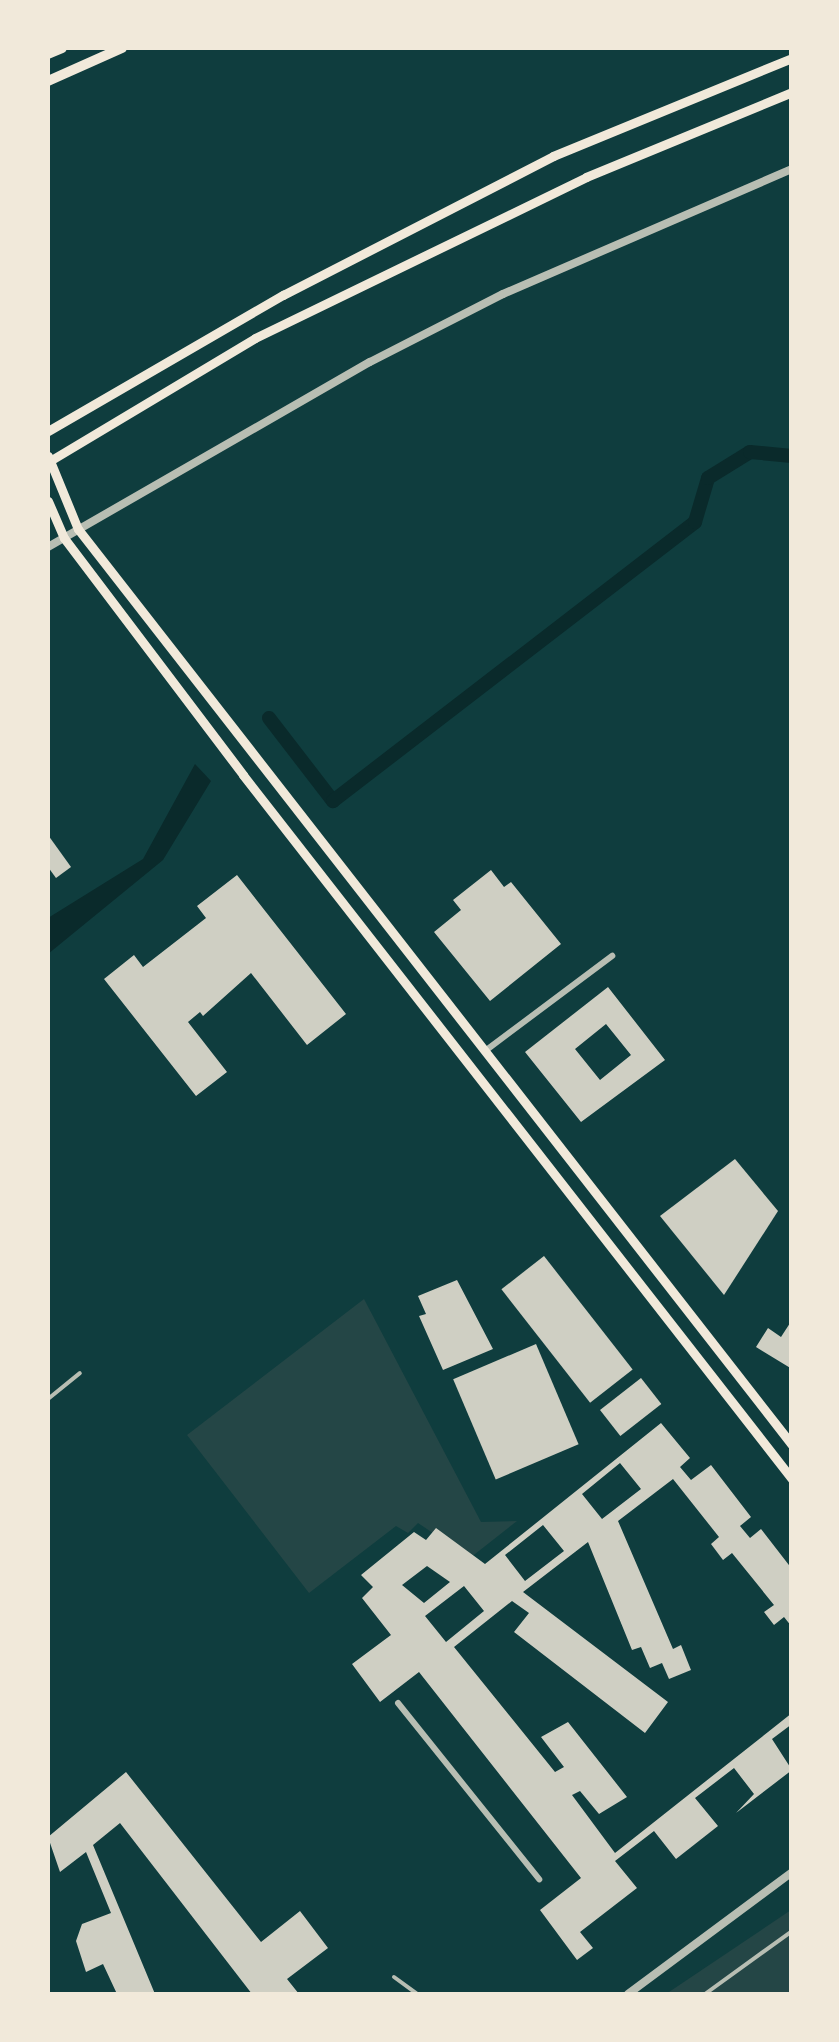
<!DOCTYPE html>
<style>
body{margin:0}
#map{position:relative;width:839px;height:2042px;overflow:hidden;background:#0f3d3e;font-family:Rubik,sans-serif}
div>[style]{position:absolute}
.green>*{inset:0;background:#244646}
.water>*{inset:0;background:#0a2a2b}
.canal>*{height:14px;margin:-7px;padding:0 7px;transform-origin:7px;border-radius:7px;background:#0a2a2b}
.building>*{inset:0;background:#cfcfc3;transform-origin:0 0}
.pedestrian>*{height:4px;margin:-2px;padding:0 2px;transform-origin:2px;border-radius:2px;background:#b8beb3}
.minor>*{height:6px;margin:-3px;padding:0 3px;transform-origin:3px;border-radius:3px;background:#b8beb3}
.tertiary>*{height:8px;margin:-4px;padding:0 4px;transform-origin:4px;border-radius:4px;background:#b8beb3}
.secondary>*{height:9px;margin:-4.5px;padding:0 4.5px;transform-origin:4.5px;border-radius:4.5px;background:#f1e9da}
.motorway>*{height:10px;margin:-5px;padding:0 5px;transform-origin:5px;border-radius:5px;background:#f1e9da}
span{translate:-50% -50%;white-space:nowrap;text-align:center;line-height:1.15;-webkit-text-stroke:9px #f1e9da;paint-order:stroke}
.frame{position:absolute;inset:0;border:50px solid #f1e9da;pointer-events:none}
</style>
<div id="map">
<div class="green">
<div style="clip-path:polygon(364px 1299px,481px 1522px,517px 1521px,470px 1558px,418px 1523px,408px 1533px,396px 1526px,309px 1593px,187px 1435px)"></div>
<div style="clip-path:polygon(791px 1910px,791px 1994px,666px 1994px)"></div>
</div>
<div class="water">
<div style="clip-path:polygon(195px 764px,211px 781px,163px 860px,48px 954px,48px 918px,143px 859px)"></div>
</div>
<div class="canal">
<div style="left:269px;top:718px;width:105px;rotate:52.4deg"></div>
<div style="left:333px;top:801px;width:457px;rotate:-37.6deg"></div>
<div style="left:695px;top:522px;width:46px;rotate:-73.5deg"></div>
<div style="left:708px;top:478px;width:49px;rotate:-31.8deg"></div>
<div style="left:750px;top:452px;width:42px;rotate:5.4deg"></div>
</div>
<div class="building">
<div style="clip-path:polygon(48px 835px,71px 867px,56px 878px,48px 867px)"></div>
<div style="clip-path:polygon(491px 870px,504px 887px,511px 882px,561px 944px,490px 1001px,434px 932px,461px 910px,453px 900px)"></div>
<div style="clip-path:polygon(237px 875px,346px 1014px,307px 1045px,251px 973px,203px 1016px,200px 1012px,188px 1022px,227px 1072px,196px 1096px,104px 979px,134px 955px,143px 967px,206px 918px,197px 906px)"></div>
<div style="clip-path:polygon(evenodd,608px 987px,665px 1060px,581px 1122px,525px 1052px,608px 987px,606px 1024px,631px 1055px,600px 1080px,575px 1049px,606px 1024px)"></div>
<div style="clip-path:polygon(735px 1159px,778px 1211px,724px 1295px,660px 1216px)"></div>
<div style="left:544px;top:1256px;width:144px;height:54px;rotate:52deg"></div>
<div style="clip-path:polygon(457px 1280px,493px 1349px,443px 1370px,419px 1316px,426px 1314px,418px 1296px)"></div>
<div style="clip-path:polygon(792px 1320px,792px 1369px,756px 1347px,768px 1328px,781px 1337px)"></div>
<div style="left:536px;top:1344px;width:109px;height:90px;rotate:67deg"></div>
<div style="left:641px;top:1378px;width:33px;height:52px;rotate:52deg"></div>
<div style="clip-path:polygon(evenodd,661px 1423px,690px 1458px,680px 1467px,691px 1480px,711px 1465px,751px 1517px,740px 1526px,750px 1538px,761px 1529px,792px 1569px,792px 1627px,784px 1617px,774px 1625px,764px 1612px,774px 1605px,732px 1553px,723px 1560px,711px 1544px,719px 1537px,673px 1479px,618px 1521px,673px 1649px,681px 1645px,691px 1670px,669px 1679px,662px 1663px,650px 1668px,641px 1647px,632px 1650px,588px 1542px,523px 1592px,668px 1702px,645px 1733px,514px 1632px,529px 1613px,512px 1601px,454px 1647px,555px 1772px,564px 1767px,541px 1737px,568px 1722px,627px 1797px,599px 1814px,580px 1791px,572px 1795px,615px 1853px,792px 1713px,792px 1724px,772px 1739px,792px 1770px,736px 1813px,754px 1794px,734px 1768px,695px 1798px,718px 1826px,676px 1859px,654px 1831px,615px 1861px,637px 1888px,580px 1932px,593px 1948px,577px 1960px,540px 1910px,581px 1878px,419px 1672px,380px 1702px,352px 1664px,391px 1635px,362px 1598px,373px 1587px,361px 1575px,414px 1532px,426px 1540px,436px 1528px,485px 1564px,661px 1423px,620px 1463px,641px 1489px,602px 1519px,582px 1494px,620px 1463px,661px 1423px,543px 1525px,564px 1551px,525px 1581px,505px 1555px,543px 1525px,661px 1423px,427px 1566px,450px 1582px,424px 1603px,402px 1585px,427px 1566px,661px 1423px,464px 1586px,484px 1611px,446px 1642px,425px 1616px,464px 1586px)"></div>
<div style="clip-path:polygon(126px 1772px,261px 1942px,300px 1911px,328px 1948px,287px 1979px,299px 1994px,252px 1994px,120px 1823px,93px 1845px,155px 1994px,117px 1994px,103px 1964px,86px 1972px,76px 1941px,82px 1924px,111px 1913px,86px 1852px,60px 1872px,48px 1837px)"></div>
</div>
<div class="pedestrian">
<div style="left:48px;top:1399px;width:41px;rotate:-39.1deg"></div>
<div style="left:394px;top:1977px;width:29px;rotate:36deg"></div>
<div style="left:705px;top:1994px;width:107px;rotate:-35.9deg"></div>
</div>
<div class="minor">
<div style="left:485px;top:1051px;width:159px;rotate:-36.8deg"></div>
<div style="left:398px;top:1703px;width:226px;rotate:51.3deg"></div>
</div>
<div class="tertiary">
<div style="left:48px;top:547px;width:371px;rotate:-29.9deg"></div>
<div style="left:370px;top:362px;width:149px;rotate:-27.1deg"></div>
<div style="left:503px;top:294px;width:315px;rotate:-23.4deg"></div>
<div style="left:628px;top:1994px;width:204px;rotate:-36.6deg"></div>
</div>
<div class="secondary">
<div style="left:48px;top:431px;width:272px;rotate:-30.1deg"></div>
<div style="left:283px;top:295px;width:304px;rotate:-27.2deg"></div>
<div style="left:553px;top:156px;width:258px;rotate:-22.3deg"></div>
<div style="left:48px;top:456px;width:79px;rotate:67.7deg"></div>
<div style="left:78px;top:529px;width:1161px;rotate:52.06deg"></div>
<div style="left:48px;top:462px;width:241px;rotate:-30.9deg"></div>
<div style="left:255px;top:338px;width:368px;rotate:-25.9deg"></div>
<div style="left:586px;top:177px;width:223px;rotate:-22.4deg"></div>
<div style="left:48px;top:501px;width:40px;rotate:66.6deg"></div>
<div style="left:64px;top:538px;width:297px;rotate:52.9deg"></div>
<div style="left:243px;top:775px;width:893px;rotate:52.05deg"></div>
</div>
<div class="motorway">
<div style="left:48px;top:54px;width:15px;rotate:-23deg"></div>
<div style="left:48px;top:81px;width:81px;rotate:-24deg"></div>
</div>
<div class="frame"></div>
</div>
